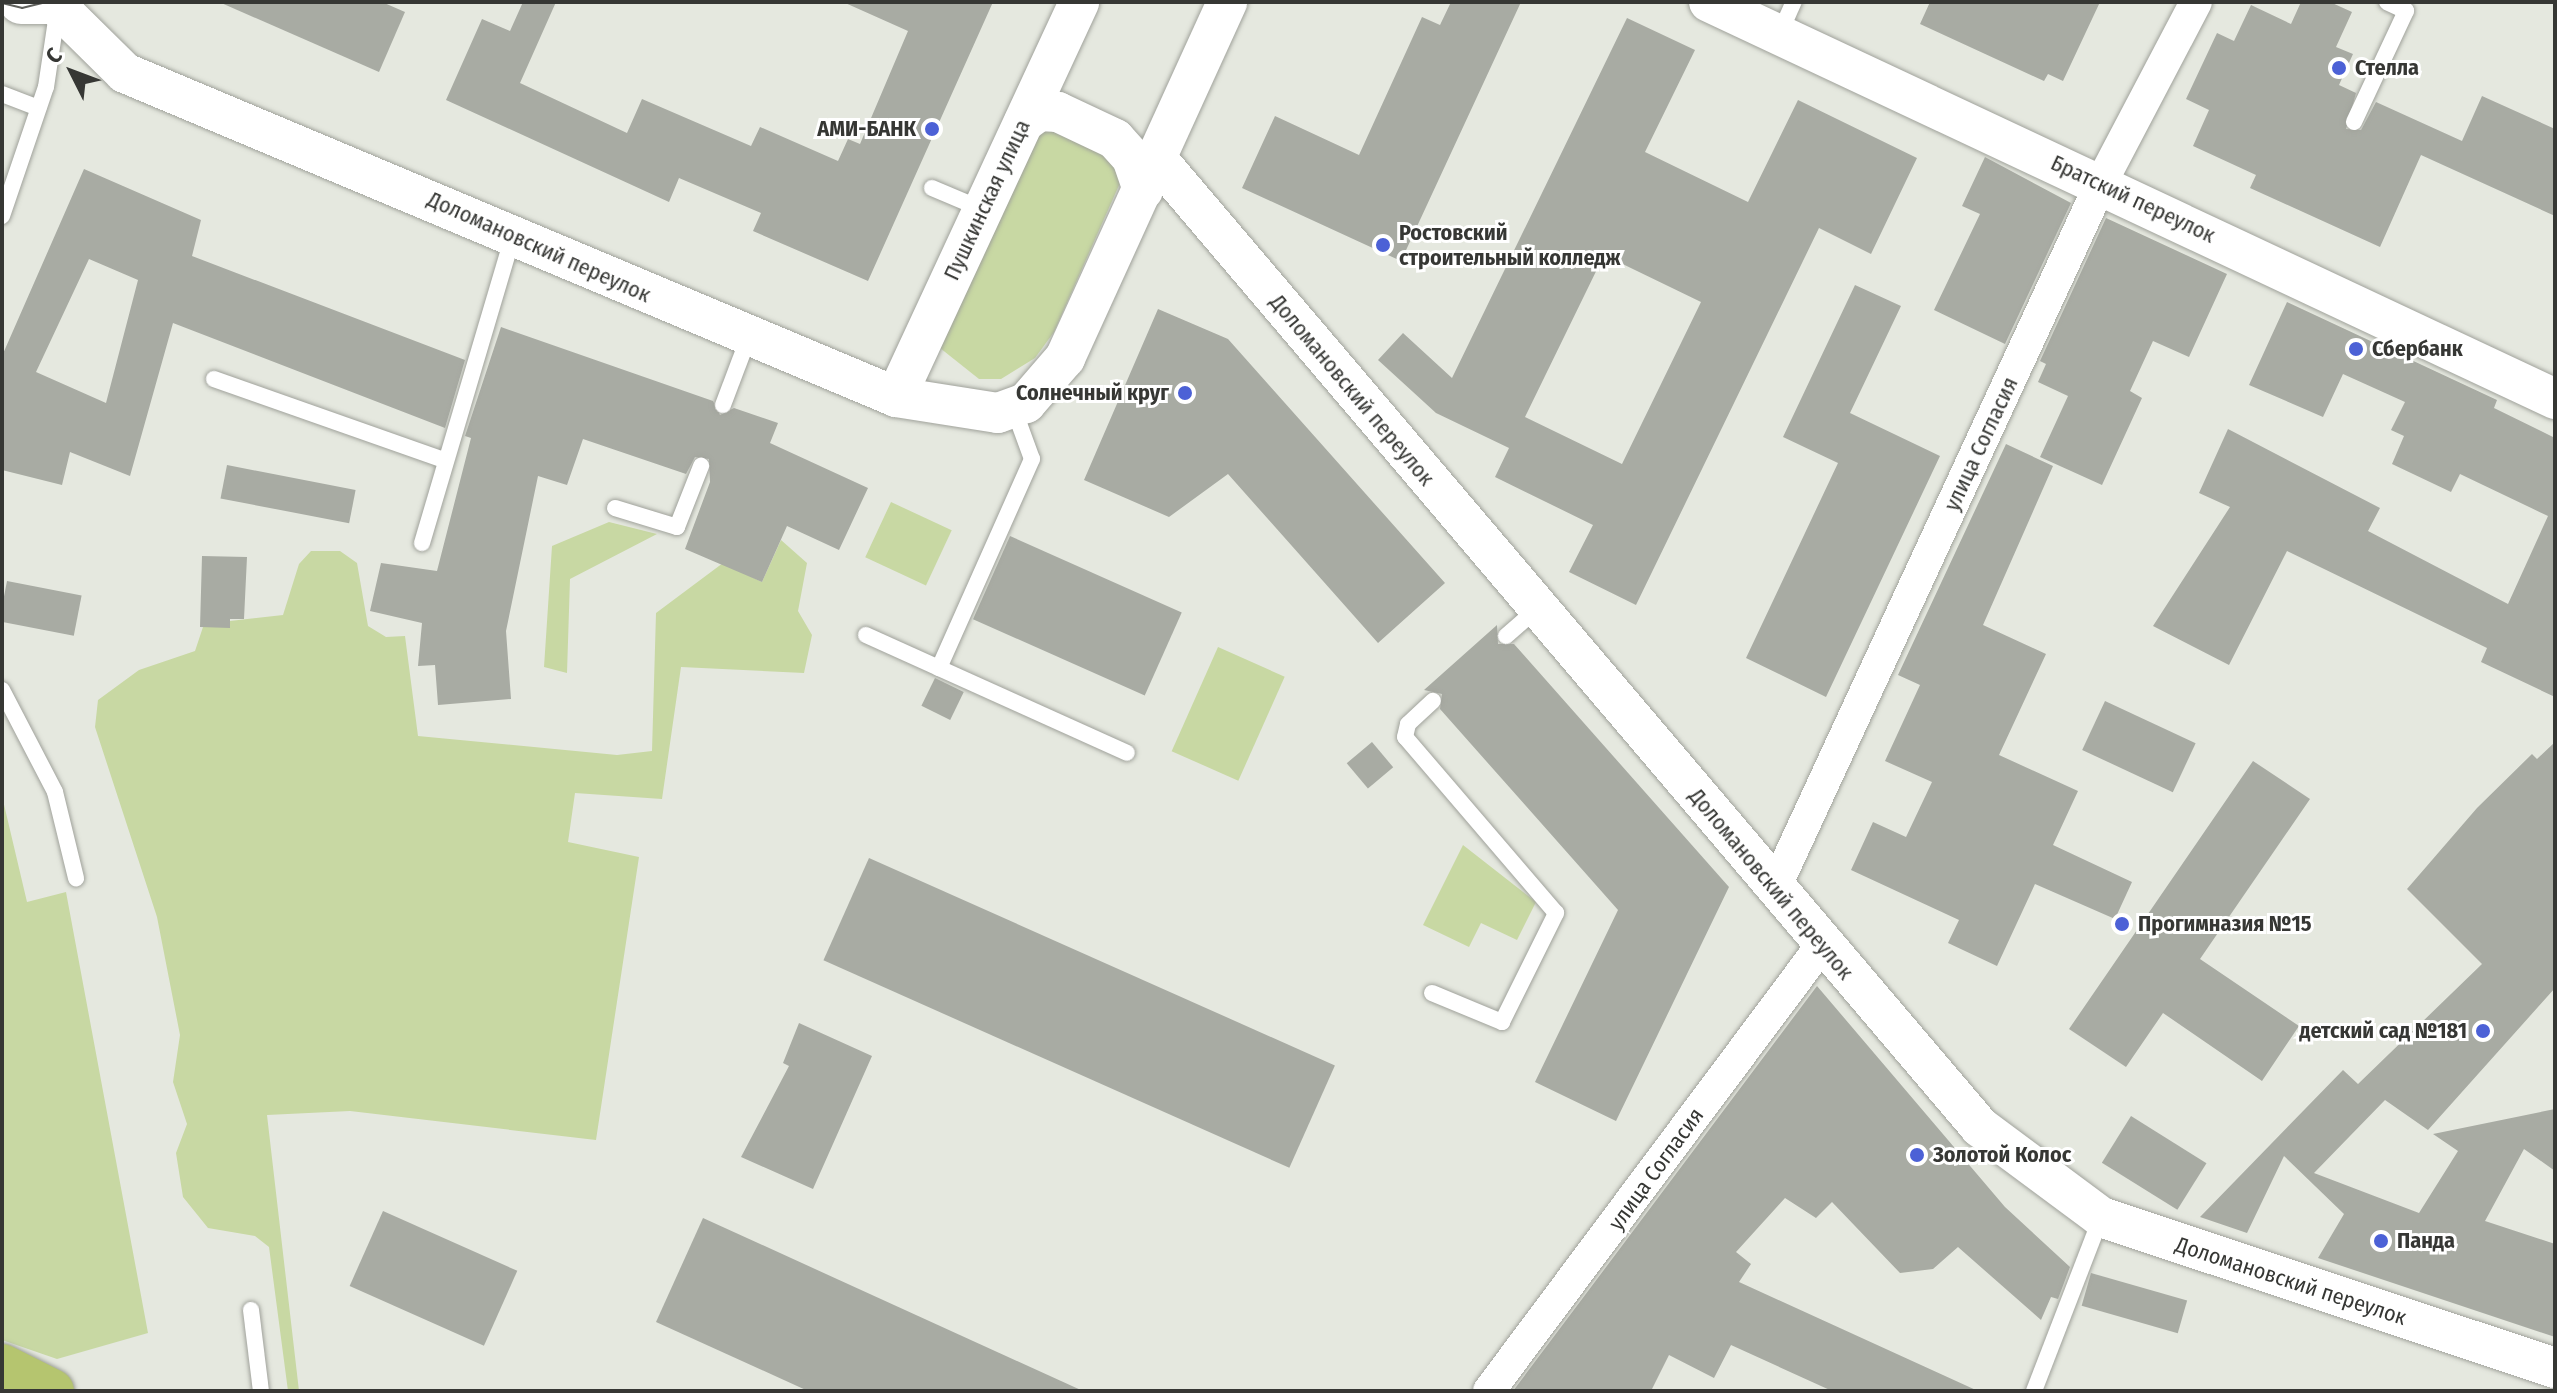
<!DOCTYPE html>
<meta charset="utf-8">
<style>
body{margin:0}
#map{position:relative;width:2557px;height:1393px;overflow:hidden;background:#e5e8df;font-family:"Fira Sans Condensed",sans-serif}
div>[style]{position:absolute}
.green>*{inset:0;background:#c8d8a3;transform-origin:0 0}
.building>*{inset:0;background:#a8aba3;transform-origin:0 0}
.roads{filter:drop-shadow(0 0 2px #a0a29b) drop-shadow(0 0 2px #a0a29b)}
.service>*{height:16px;margin:-8px;padding:0 8px;transform-origin:8px;border-radius:8px;background:#fff}
.minor>*{height:32px;margin:-16px;padding:0 16px;transform-origin:16px;border-radius:16px;background:#fff}
.tertiary>*{height:40px;margin:-20px;padding:0 20px;transform-origin:20px;border-radius:20px;background:#fff}
.secondary>*{height:44px;margin:-22px;padding:0 22px;transform-origin:22px;border-radius:22px;background:#fff}
.primary>*{height:44px;margin:-22px;padding:0 22px;transform-origin:22px;border-radius:22px;background:#b5c56f}
.tram>*{height:2px;margin:-1px;padding:0 1px;transform-origin:1px;border-radius:1px;background:#5f605c}
.dots>*{width:22px;height:22px;translate:-50% -50%;box-sizing:border-box;border:4px solid #fff;border-radius:50%}
span{translate:-50% -50%;white-space:nowrap;text-align:center;line-height:1.15;-webkit-text-stroke:6px #fff;paint-order:stroke}
.poi-label{font-size:22px;color:#363734;font-weight:700}
.left{translate:0 -50%;text-align:left}
.right{translate:-100% -50%;text-align:right}
.street-label{font-size:22px;color:#363734}
.frame{position:absolute;inset:0;border:4px solid #363734;pointer-events:none}
.north{position:absolute;left:32px;top:32px;width:80px;height:80px;-webkit-text-stroke:6px #fff;paint-order:stroke;rotate:312deg;font-size:22px;font-weight:700;line-height:32px;text-align:center;color:#363734}
.north::after{content:'';display:block;margin:auto;width:28px;height:36px;background:#363734;clip-path:polygon(50% 0,100% 100%,50% 72%,0 100%)}
</style>
<div id="map">
<div class="green">
<div style="clip-path:polygon(1032px 122px,1128px 165px,1054px 332px,1035px 358px,1001px 379px,979px 379px,940px 348px)"></div>
<div style="left:891px;top:502px;width:67px;height:61px;rotate:25deg"></div>
<div style="clip-path:polygon(609px 522px,657px 534px,570px 579px,567px 673px,544px 667px,552px 546px)"></div>
<div style="clip-path:polygon(781px 540px,807px 563px,798px 611px,812px 635px,804px 673px,681px 667px,662px 799px,575px 793px,568px 842px,639px 857px,596px 1140px,350px 1111px,267px 1115px,299px 1391px,288px 1391px,269px 1247px,255px 1236px,208px 1228px,183px 1197px,176px 1153px,187px 1124px,173px 1082px,180px 1035px,157px 917px,95px 727px,98px 700px,139px 670px,195px 651px,204px 624px,283px 615px,299px 564px,311px 551px,340px 551px,357px 563px,368px 626px,386px 637px,405px 636px,418px 736px,617px 755px,652px 751px,656px 613px,723px 563px,762px 582px)"></div>
<div style="left:1218px;top:647px;width:73px;height:114px;rotate:24deg"></div>
<div style="clip-path:polygon(2px 796px,27px 902px,66px 892px,148px 1333px,57px 1359px,2px 1340px)"></div>
<div style="clip-path:polygon(1463px 845px,1536px 902px,1517px 940px,1481px 923px,1469px 947px,1423px 925px)"></div>
</div>
<div class="building">
<div style="clip-path:polygon(219px 2px,382px 2px,405px 12px,379px 72px)"></div>
<div style="clip-path:polygon(523px 2px,556px 2px,520px 83px,627px 133px,642px 99px,751px 146px,760px 127px,838px 161px,848px 139px,860px 144px,908px 31px,843px 2px,993px 2px,868px 281px,753px 231px,761px 213px,679px 178px,669px 202px,446px 100px,482px 19px,510px 31px)"></div>
<div style="clip-path:polygon(1451px 2px,1521px 2px,1401px 261px,1242px 188px,1275px 116px,1359px 155px,1422px 17px,1440px 25px)"></div>
<div style="clip-path:polygon(1930px 2px,2100px 2px,2063px 81px,2048px 74px,2044px 81px,1920px 24px)"></div>
<div style="clip-path:polygon(2301px 2px,2330px 2px,2352px 12px,2336px 47px,2353px 54px,2339px 85px,2356px 93px,2346px 129px,2361px 130px,2376px 102px,2462px 141px,2482px 96px,2555px 129px,2555px 216px,2421px 155px,2380px 247px,2250px 188px,2256px 175px,2193px 146px,2209px 110px,2186px 99px,2217px 33px,2234px 41px,2251px 5px,2291px 24px)"></div>
<div style="clip-path:polygon(evenodd,1627px 18px,1695px 50px,1645px 152px,1748px 202px,1798px 100px,1917px 158px,1871px 254px,1819px 228px,1636px 605px,1569px 572px,1593px 525px,1495px 477px,1509px 448px,1436px 413px,1378px 360px,1403px 333px,1452px 378px,1627px 18px,1604px 255px,1701px 302px,1622px 464px,1525px 417px,1604px 255px)"></div>
<div style="clip-path:polygon(1985px 157px,2071px 203px,2005px 344px,1934px 310px,1980px 214px,1962px 206px)"></div>
<div style="clip-path:polygon(evenodd,84px 169px,201px 220px,192px 256px,465px 360px,445px 428px,173px 323px,130px 476px,70px 452px,62px 485px,2px 470px,2px 356px,84px 169px,89px 259px,138px 280px,106px 403px,36px 372px,89px 259px)"></div>
<div style="clip-path:polygon(2106px 218px,2227px 274px,2189px 357px,2153px 341px,2130px 391px,2142px 398px,2102px 485px,2040px 457px,2068px 396px,2038px 382px,2046px 364px,2040px 361px)"></div>
<div style="clip-path:polygon(1855px 285px,1901px 306px,1850px 413px,1940px 456px,1826px 697px,1746px 658px,1838px 463px,1783px 437px)"></div>
<div style="clip-path:polygon(2287px 302px,2497px 400px,2494px 408px,2555px 438px,2555px 697px,2481px 662px,2487px 648px,2287px 551px,2229px 665px,2153px 626px,2230px 507px,2199px 493px,2228px 429px,2380px 508px,2368px 531px,2508px 604px,2548px 516px,2460px 474px,2451px 492px,2392px 464px,2404px 436px,2391px 430px,2405px 402px,2343px 374px,2323px 417px,2249px 385px)"></div>
<div style="clip-path:polygon(1158px 309px,1228px 339px,1445px 583px,1378px 643px,1228px 474px,1169px 517px,1084px 480px)"></div>
<div style="clip-path:polygon(501px 327px,713px 401px,720px 415px,734px 408px,778px 423px,770px 443px,868px 488px,839px 550px,787px 526px,762px 582px,685px 549px,710px 482px,709px 459px,695px 457px,686px 474px,583px 439px,567px 485px,538px 476px,506px 631px,511px 699px,438px 705px,435px 665px,418px 666px,422px 623px,370px 611px,381px 563px,437px 571px,471px 438px,465px 436px)"></div>
<div style="clip-path:polygon(2006px 444px,2053px 466px,1983px 625px,2046px 654px,1999px 755px,2078px 791px,2053px 845px,2132px 882px,2115px 919px,2035px 884px,1997px 966px,1948px 943px,1959px 920px,1851px 870px,1873px 822px,1906px 837px,1932px 782px,1885px 761px,1920px 685px,1898px 675px)"></div>
<div style="left:227px;top:465px;width:131px;height:34px;rotate:11deg"></div>
<div style="left:1010px;top:536px;width:188px;height:91px;rotate:24deg"></div>
<div style="clip-path:polygon(202px 556px,247px 557px,244px 619px,230px 619px,230px 628px,200px 627px)"></div>
<div style="left:7px;top:581px;width:76px;height:41px;rotate:11deg"></div>
<div style="clip-path:polygon(1497px 625px,1498px 644px,1514px 644px,1729px 887px,1616px 1121px,1535px 1082px,1618px 910px,1440px 709px,1442px 694px,1424px 690px)"></div>
<div style="left:935px;top:678px;width:32px;height:31px;rotate:26deg"></div>
<div style="left:2105px;top:701px;width:100px;height:54px;rotate:25deg"></div>
<div style="left:1372px;top:742px;width:33px;height:33px;rotate:50deg"></div>
<div style="clip-path:polygon(2555px 742px,2555px 988px,2428px 1130px,2385px 1100px,2314px 1173px,2419px 1213px,2458px 1151px,2433px 1134px,2555px 1109px,2555px 1171px,2524px 1149px,2485px 1221px,2555px 1244px,2555px 1337px,2318px 1258px,2344px 1214px,2284px 1156px,2247px 1233px,2200px 1217px,2343px 1070px,2358px 1084px,2482px 964px,2407px 889px,2477px 808px,2532px 754px,2537px 759px)"></div>
<div style="clip-path:polygon(2253px 761px,2310px 799px,2200px 959px,2299px 1026px,2262px 1081px,2163px 1013px,2126px 1067px,2069px 1029px)"></div>
<div style="left:869px;top:858px;width:510px;height:112px;rotate:24deg"></div>
<div style="clip-path:polygon(1817px 986px,2005px 1207px,2070px 1267px,2058px 1299px,2051px 1297px,2041px 1320px,1958px 1247px,1933px 1269px,1900px 1273px,1832px 1202px,1816px 1218px,1785px 1198px,1736px 1252px,1751px 1264px,1739px 1282px,1978px 1391px,1832px 1391px,1731px 1345px,1714px 1378px,1669px 1355px,1651px 1391px,1513px 1391px)"></div>
<div style="clip-path:polygon(799px 1023px,872px 1056px,813px 1189px,741px 1157px,789px 1066px,783px 1063px)"></div>
<div style="left:2131px;top:1116px;width:89px;height:55px;rotate:32deg"></div>
<div style="left:383px;top:1211px;width:147px;height:82px;rotate:24deg"></div>
<div style="clip-path:polygon(703px 1218px,1083px 1391px,808px 1391px,656px 1322px)"></div>
<div style="left:2091px;top:1273px;width:100px;height:34px;rotate:16deg"></div>
</div>
<div class="roads">
<div class="service">
<div style="left:1779px;top:35px;width:36px;rotate:-66deg"></div>
<div style="left:2px;top:94px;width:39px;rotate:21deg"></div>
<div style="left:2354px;top:122px;width:123px;rotate:-64.9deg"></div>
<div style="left:2406px;top:11px;width:21px;rotate:-155deg"></div>
<div style="left:932px;top:188px;width:54px;rotate:22.8deg"></div>
<div style="left:2px;top:216px;width:136px;rotate:-71.2deg"></div>
<div style="left:46px;top:87px;width:75px;rotate:-81.5deg"></div>
<div style="left:214px;top:379px;width:244px;rotate:19.4deg"></div>
<div style="left:723px;top:405px;width:71px;rotate:-69.3deg"></div>
<div style="left:615px;top:508px;width:65px;rotate:17deg"></div>
<div style="left:677px;top:527px;width:66px;rotate:-68.5deg"></div>
<div style="left:422px;top:543px;width:321px;rotate:-73.5deg"></div>
<div style="left:866px;top:635px;width:80px;rotate:24.3deg"></div>
<div style="left:939px;top:668px;width:229px;rotate:-66deg"></div>
<div style="left:1032px;top:459px;width:55px;rotate:-110.1deg"></div>
<div style="left:1506px;top:636px;width:41px;rotate:-41.1deg"></div>
<div style="left:939px;top:668px;width:206px;rotate:24.3deg"></div>
<div style="left:2px;top:690px;width:115px;rotate:62.5deg"></div>
<div style="left:55px;top:792px;width:89px;rotate:76.3deg"></div>
<div style="left:1432px;top:993px;width:76px;rotate:22.5deg"></div>
<div style="left:1502px;top:1022px;width:122px;rotate:-63.6deg"></div>
<div style="left:1556px;top:913px;width:232px;rotate:-130.6deg"></div>
<div style="left:1405px;top:737px;width:13px;rotate:-77deg"></div>
<div style="left:1408px;top:724px;width:34px;rotate:-43deg"></div>
<div style="left:251px;top:1310px;width:82px;rotate:83deg"></div>
<div style="left:2034px;top:1391px;width:186px;rotate:-68.9deg"></div>
</div>
<div class="minor">
<div style="left:1774px;top:890px;width:779px;rotate:-65.18deg"></div>
<div style="left:2101px;top:183px;width:204px;rotate:-62.3deg"></div>
<div style="left:1489px;top:1391px;width:557px;rotate:-53.25deg"></div>
</div>
<div class="tertiary">
<div style="left:1709px;top:2px;width:935px;rotate:25.14deg"></div>
<div style="left:58px;top:7px;width:94px;rotate:44.6deg"></div>
<div style="left:125px;top:73px;width:836px;rotate:22.79deg"></div>
<div style="left:896px;top:397px;width:103px;rotate:8.9deg"></div>
<div style="left:998px;top:413px;width:30px;rotate:-20deg"></div>
<div style="left:1026px;top:403px;width:60px;rotate:-49.1deg"></div>
<div style="left:1065px;top:358px;width:391px;rotate:-65.5deg"></div>
<div style="left:1024px;top:122px;width:19px;rotate:-36deg"></div>
<div style="left:1039px;top:111px;width:19px;rotate:3deg"></div>
<div style="left:1058px;top:112px;width:63px;rotate:25.3deg"></div>
<div style="left:1115px;top:139px;width:25px;rotate:48deg"></div>
<div style="left:1132px;top:158px;width:34px;rotate:71deg"></div>
<div style="left:1157px;top:159px;width:1271px;rotate:49.63deg"></div>
<div style="left:1980px;top:1127px;width:151px;rotate:36.6deg"></div>
<div style="left:2101px;top:1217px;width:478px;rotate:18.4deg"></div>
<div style="left:896px;top:397px;width:435px;rotate:-65.1deg"></div>
</div>
<div class="secondary">
<div style="left:21px;top:2px;width:41px"></div>
</div>
<div class="primary">
<div style="left:2px;top:1366px;width:56px;rotate:26.6deg"></div>
</div>
</div>
<div class="tram">
<div style="left:2px;top:3px;width:21px;rotate:14deg"></div>
<div style="left:22px;top:8px;width:25px;rotate:-14deg"></div>
</div>
<div class="dots">
<div style="left:2339px;top:68px;background:#4c61d6"></div>
<div style="left:932px;top:129px;background:#4c61d6"></div>
<div style="left:1383px;top:245px;background:#4c61d6"></div>
<div style="left:2356px;top:349px;background:#4c61d6"></div>
<div style="left:1185px;top:393px;background:#4c61d6"></div>
<div style="left:2122px;top:924px;background:#4c61d6"></div>
<div style="left:2483px;top:1031px;background:#4c61d6"></div>
<div style="left:1917px;top:1155px;background:#4c61d6"></div>
<div style="left:2381px;top:1241px;background:#4c61d6"></div>
</div>
<div class="poi-label">
<span class="left" style="left:2355px;top:68px">Стелла</span>
<span class="right" style="left:916px;top:129px">АМИ-БАНК</span>
<span class="left" style="left:1399px;top:245px">Ростовский<br>строительный колледж</span>
<span class="left" style="left:2372px;top:349px">Сбербанк</span>
<span class="right" style="left:1169px;top:393px">Солнечный круг</span>
<span class="left" style="left:2138px;top:924px">Прогимназия №15</span>
<span class="right" style="left:2467px;top:1031px">детский сад №181</span>
<span class="left" style="left:1933px;top:1155px">Золотой Колос</span>
<span class="left" style="left:2397px;top:1241px">Панда</span>
</div>
<div class="street-label">
<span style="left:2133px;top:199px;rotate:25deg">Братский переулок</span>
<span style="left:987px;top:200px;rotate:-65deg">Пушкинская улица</span>
<span style="left:539px;top:247px;rotate:24deg">Доломановский переулок</span>
<span style="left:1352px;top:390px;rotate:50deg">Доломановский переулок</span>
<span style="left:1981px;top:444px;rotate:-65deg">улица Согласия</span>
<span style="left:1771px;top:884px;rotate:50deg">Доломановский переулок</span>
<span style="left:1656px;top:1169px;rotate:-54deg">улица Согласия</span>
<span style="left:2291px;top:1281px;rotate:18deg">Доломановский переулок</span>
</div>
<div class="frame"></div>
<div class="north">С</div>
</div>
